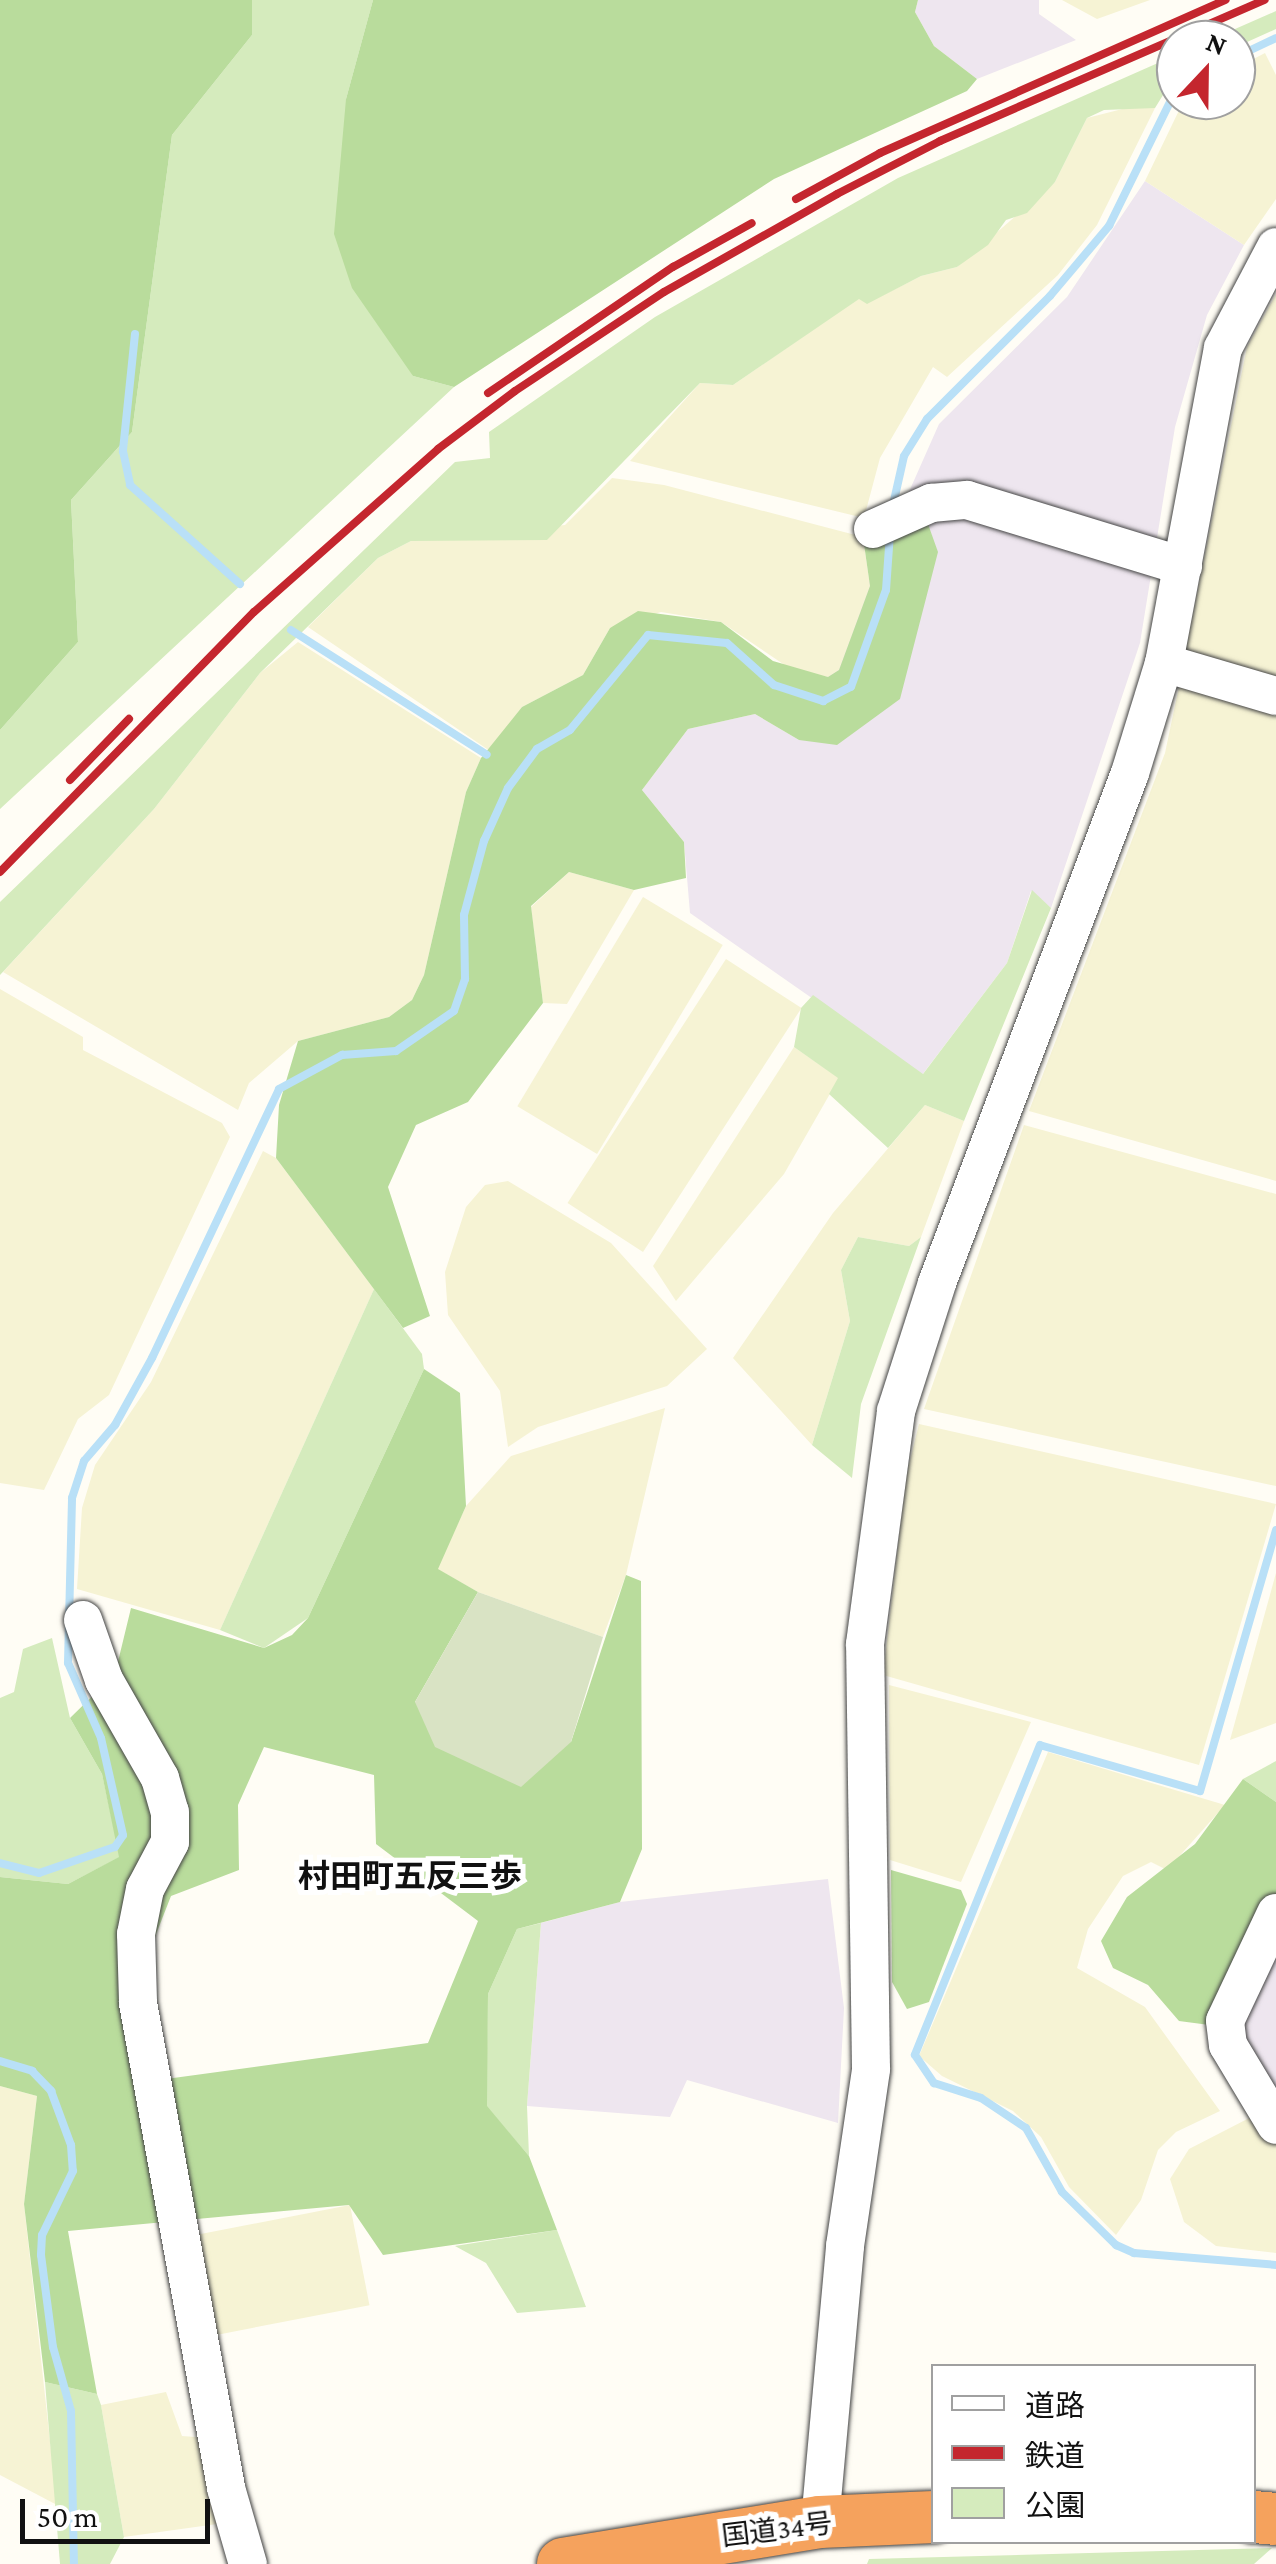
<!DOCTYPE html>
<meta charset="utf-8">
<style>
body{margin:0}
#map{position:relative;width:1276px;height:2564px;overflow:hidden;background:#fffdf5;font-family:"Crimson Pro","Noto Sans JP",serif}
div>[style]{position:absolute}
.industrial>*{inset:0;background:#eee6ef}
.farmland>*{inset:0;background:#f6f3d4;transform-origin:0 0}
.green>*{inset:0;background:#d5ebbd}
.forest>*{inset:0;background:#b9dc9c}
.cemetery>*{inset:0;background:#d9e3c4}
.stream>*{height:8px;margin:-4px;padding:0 4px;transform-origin:4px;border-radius:4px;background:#b9e0f7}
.roads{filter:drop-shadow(0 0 2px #444) drop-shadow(0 0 2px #444)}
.minor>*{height:38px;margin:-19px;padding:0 19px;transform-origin:19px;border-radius:19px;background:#fff}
.highway>*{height:52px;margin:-26px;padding:0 26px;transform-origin:26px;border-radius:26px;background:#f5a25d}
.rail>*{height:8px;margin:-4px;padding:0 4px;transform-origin:4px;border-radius:4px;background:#c4262e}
span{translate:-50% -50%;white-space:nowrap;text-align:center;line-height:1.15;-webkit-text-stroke:10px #fff;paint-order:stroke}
.street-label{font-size:28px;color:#111}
.quarter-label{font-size:32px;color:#111;font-weight:700}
.legend{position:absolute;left:931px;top:2364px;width:325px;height:180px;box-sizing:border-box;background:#fff;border:2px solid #a0a0a0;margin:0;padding:12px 18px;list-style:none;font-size:30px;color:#111}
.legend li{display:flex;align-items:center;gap:20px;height:50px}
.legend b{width:50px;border:2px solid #a0a0a0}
.north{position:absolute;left:1156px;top:20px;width:100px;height:100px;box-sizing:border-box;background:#fff;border:2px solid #a0a0a0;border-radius:50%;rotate:22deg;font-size:28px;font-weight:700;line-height:40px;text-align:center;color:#111}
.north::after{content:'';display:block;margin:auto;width:35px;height:45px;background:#c4262e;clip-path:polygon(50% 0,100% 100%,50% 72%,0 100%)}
.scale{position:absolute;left:20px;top:2499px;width:190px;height:45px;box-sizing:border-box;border:5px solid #111;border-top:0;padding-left:12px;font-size:30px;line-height:35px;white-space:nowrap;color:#111;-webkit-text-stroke:8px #fff;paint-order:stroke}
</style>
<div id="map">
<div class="industrial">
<div style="clip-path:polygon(918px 0,1039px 0,1039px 14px,1076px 40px,977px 79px,934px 46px,915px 12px)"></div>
<div style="clip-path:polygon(1145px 181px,1244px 245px,1207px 315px,1175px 427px,1140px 643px,1051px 908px,1031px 891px,1007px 963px,922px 1075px,690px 913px,684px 842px,642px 790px,688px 729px,755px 714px,799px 740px,939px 424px,1067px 297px)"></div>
<div style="clip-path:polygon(828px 1879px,844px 2008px,838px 2123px,687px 2080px,670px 2117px,527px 2106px,541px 1923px,620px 1902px)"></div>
<div style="clip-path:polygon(1276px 1936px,1276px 2102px,1240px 2044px,1241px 2008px)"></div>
</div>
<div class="farmland">
<div style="clip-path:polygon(1062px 0,1150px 0,1097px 19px)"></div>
<div style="clip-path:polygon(1265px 53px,1276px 75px,1276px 199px,1244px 245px,1145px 181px,1184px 100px,1236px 100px,1236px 68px)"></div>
<div style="clip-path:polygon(1138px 105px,1155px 108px,1097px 225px,1058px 275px,947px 377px,933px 367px,880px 458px,864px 518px,630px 461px,700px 383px,733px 385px,859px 298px,867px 303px,921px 276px,957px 267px,1055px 182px,1087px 118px)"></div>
<div style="clip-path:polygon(1276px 294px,1276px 685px,1184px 657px,1247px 347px)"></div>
<div style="clip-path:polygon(612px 478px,664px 485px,863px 537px,870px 586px,839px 670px,828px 677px,795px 672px,721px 622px,661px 612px,610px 628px,583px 675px,522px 707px,490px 751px,308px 627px,378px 558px,411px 541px,565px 525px)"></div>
<div style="clip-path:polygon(298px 642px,481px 758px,466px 792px,424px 975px,412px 1000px,389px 1017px,298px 1041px,249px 1083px,238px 1110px,3px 972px,154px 809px,260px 673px)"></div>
<div style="clip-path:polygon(1181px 677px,1276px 706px,1276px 1181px,1029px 1111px,1165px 753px)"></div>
<div style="clip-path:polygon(569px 872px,634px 890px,567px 1004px,543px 1003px,531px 907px)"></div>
<div style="left:643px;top:897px;width:93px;height:244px;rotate:31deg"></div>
<div style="left:726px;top:959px;width:90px;height:291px;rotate:33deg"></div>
<div style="clip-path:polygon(0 989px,83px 1037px,83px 1050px,222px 1123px,230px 1137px,109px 1395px,78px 1419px,44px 1490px,0 1483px)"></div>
<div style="clip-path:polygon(794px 1047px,839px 1078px,784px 1174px,676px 1301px,653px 1266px)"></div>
<div style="clip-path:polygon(925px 1105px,964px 1121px,921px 1237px,909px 1246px,858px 1237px,841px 1270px,850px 1321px,812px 1445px,733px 1358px,833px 1213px)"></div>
<div style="clip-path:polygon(1024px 1125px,1276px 1194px,1276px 1486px,924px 1409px)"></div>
<div style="clip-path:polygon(263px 1151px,276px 1158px,374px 1289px,220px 1630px,77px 1589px,82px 1508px,95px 1465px,151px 1382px)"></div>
<div style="clip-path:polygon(508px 1181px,611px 1243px,707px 1349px,667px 1386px,538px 1427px,508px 1447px,500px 1391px,448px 1315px,445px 1272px,466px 1207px,485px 1185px)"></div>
<div style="clip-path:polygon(665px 1408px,626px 1575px,603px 1637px,478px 1592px,437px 1569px,466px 1506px,511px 1456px)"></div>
<div style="clip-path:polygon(919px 1424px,1276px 1504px,1199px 1765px,883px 1675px,906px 1476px)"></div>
<div style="clip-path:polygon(1276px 1573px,1276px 1723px,1230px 1740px)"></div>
<div style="clip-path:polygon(889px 1685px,1031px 1722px,961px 1882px,890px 1860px)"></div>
<div style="clip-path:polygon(1048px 1752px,1225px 1805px,1167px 1870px,1151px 1862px,1123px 1876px,1088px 1929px,1077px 1968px,1145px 2007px,1220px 2111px,1176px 2132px,1158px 2150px,1141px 2200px,1116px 2235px,1069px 2187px,1041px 2137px,1013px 2111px,942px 2076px,919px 2056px)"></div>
<div style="clip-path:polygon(0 2086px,37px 2096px,24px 2204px,57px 2505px,0 2475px)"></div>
<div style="clip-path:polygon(1257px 2114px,1276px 2143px,1276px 2253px,1216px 2246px,1184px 2222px,1170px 2179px,1189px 2149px)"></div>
<div style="left:350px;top:2205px;width:102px;height:156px;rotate:79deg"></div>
<div style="clip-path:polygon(166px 2392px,182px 2436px,209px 2438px,217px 2524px,124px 2537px,101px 2405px)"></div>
</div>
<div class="green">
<div style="clip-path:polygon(252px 0,373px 0,346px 99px,413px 376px,454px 387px,0 809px,0 730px,78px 642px,71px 500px,132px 432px,172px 135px,252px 35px)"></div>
<div style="clip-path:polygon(1276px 11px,1276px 29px,1236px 47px,1236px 40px,1210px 40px)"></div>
<div style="clip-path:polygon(1176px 55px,1176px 74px,1155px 108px,1104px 110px,1087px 118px,1055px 182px,1027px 213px,1006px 220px,988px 245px,957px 267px,921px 276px,867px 304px,859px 299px,733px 385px,700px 383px,547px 540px,411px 541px,378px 558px,260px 673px,154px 809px,0 975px,0 902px,455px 462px,490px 458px,489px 432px,655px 317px,898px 178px)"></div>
<div style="clip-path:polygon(1032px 890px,1051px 908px,964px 1121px,925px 1105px,888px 1148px,829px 1094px,838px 1078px,794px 1047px,801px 1008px,813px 995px,923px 1074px,1007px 963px)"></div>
<div style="clip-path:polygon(858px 1237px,909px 1246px,921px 1237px,861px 1404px,852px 1478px,812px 1445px,850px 1321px,841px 1270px)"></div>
<div style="clip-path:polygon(374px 1289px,422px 1354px,424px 1369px,308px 1618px,264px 1648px,220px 1630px)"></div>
<div style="clip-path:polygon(52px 1638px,70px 1718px,102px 1774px,120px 1857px,68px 1884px,0 1877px,0 1698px,14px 1692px,23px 1649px)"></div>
<div style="clip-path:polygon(1276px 1761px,1276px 1802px,1243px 1779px)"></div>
<div style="clip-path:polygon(541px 1923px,527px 2106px,529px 2156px,486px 2106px,488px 1994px,517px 1929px)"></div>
<div style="clip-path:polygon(557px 2230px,586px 2307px,517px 2313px,486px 2263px,455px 2246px)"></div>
<div style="clip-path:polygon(45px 2382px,97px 2394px,101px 2405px,124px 2537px,110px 2564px,60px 2564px)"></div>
<div style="clip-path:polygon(1272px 2548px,1254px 2564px,867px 2564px,869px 2559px)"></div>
</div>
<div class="forest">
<div style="clip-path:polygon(0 0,252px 0,252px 35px,172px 135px,132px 432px,71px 500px,78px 642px,0 730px)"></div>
<div style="clip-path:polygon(373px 0,918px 0,915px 12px,934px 46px,977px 79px,967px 91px,774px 179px,454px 387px,413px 376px,352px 288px,334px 234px,346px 99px)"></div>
<div style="clip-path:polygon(928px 524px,938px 552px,900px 699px,837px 745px,799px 740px,755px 714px,688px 729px,642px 790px,684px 842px,686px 878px,634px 890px,569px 872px,531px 906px,543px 1003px,468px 1102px,416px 1125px,388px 1187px,430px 1316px,403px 1328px,276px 1158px,279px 1105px,298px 1041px,389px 1017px,412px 1000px,424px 975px,466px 792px,481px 758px,522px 707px,583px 675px,610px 628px,638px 611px,721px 622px,773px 661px,828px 677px,839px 670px,870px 586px,863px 537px)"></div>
<div style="clip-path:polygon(evenodd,424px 1369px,460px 1393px,466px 1506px,438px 1569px,478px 1592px,415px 1702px,571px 1742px,626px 1575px,641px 1581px,642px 1849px,620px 1902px,517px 1929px,488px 1994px,487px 2106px,529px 2156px,557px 2230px,383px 2255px,349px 2205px,68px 2231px,97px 2394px,45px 2382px,24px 2204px,37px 2096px,0 2086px,0 1877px,68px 1884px,119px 1857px,102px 1774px,70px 1718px,115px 1674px,131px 1608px,264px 1648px,292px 1635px,308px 1618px,424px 1369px,264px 1747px,374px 1775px,376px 1844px,478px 1921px,428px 2043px,166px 2079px,146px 1960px,171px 1896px,239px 1870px,238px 1805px,264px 1747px)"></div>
<div style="clip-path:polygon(1243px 1779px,1276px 1802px,1276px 1894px,1217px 2026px,1179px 2021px,1148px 1985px,1113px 1968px,1101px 1941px,1127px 1897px,1195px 1844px)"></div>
<div style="clip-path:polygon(891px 1870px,961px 1890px,967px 1904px,929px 2002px,907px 2009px,892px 1982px)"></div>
</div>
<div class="cemetery">
<div style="clip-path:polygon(478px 1592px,603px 1637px,571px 1742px,521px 1787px,435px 1747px,415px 1702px)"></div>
</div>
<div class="stream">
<div style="left:1236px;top:57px;width:44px;rotate:-25.4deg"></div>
<div style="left:135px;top:334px;width:118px;rotate:95.9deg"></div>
<div style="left:123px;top:451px;width:35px;rotate:78deg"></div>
<div style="left:130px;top:485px;width:148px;rotate:42deg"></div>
<div style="left:893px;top:505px;width:50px;rotate:-77.3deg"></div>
<div style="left:904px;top:456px;width:44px;rotate:-58.1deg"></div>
<div style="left:927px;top:419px;width:174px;rotate:-45deg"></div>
<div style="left:1050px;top:296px;width:92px;rotate:-49.9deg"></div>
<div style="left:1109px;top:226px;width:152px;rotate:-63.8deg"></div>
<div style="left:291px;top:630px;width:232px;rotate:32.5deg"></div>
<div style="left:1276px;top:1530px;width:272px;rotate:106.2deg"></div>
<div style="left:1200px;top:1791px;width:166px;rotate:-164deg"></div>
<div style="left:1040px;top:1745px;width:334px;rotate:112deg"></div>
<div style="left:915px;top:2055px;width:34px;rotate:56deg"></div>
<div style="left:934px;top:2083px;width:49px;rotate:17.7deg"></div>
<div style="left:981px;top:2098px;width:54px;rotate:33.7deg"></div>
<div style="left:1026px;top:2128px;width:73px;rotate:60.6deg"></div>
<div style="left:1062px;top:2192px;width:76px;rotate:44.5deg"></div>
<div style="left:1116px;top:2245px;width:20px;rotate:24deg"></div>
<div style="left:1134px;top:2253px;width:143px;rotate:4.8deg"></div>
<div style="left:0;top:1863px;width:40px;rotate:14.4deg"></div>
<div style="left:39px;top:1873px;width:80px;rotate:-18.9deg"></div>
<div style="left:115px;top:1847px;width:14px;rotate:-56deg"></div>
<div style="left:123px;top:1835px;width:99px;rotate:-102.8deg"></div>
<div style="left:101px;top:1738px;width:82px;rotate:-113.7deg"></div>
<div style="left:68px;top:1663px;width:165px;rotate:-88.6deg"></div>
<div style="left:72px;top:1498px;width:39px;rotate:-72deg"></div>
<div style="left:84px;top:1461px;width:48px;rotate:-49.3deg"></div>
<div style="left:115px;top:1425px;width:77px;rotate:-61.1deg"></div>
<div style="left:152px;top:1358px;width:297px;rotate:-64.7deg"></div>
<div style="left:279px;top:1089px;width:72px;rotate:-28.4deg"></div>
<div style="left:342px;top:1055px;width:54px;rotate:-4.2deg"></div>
<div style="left:396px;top:1051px;width:70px;rotate:-34.6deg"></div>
<div style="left:454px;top:1011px;width:34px;rotate:-71deg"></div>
<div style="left:465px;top:979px;width:64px;rotate:-90.9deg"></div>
<div style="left:464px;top:915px;width:77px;rotate:-74.9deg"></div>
<div style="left:484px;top:841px;width:58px;rotate:-65.6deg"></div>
<div style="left:508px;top:788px;width:49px;rotate:-53.4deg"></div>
<div style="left:537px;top:749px;width:38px;rotate:-30deg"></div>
<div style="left:570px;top:730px;width:123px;rotate:-50.6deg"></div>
<div style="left:648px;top:635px;width:79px;rotate:5.8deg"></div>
<div style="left:727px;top:643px;width:63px;rotate:41.8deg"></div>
<div style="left:774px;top:685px;width:52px;rotate:18.1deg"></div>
<div style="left:823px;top:701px;width:31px;rotate:-27deg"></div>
<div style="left:851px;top:687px;width:103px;rotate:-70.2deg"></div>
<div style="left:886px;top:590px;width:57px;rotate:-86deg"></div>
<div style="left:0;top:2061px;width:34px;rotate:17deg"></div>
<div style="left:32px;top:2071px;width:28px;rotate:46deg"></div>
<div style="left:51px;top:2091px;width:58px;rotate:69.7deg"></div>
<div style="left:71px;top:2145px;width:26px;rotate:86deg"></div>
<div style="left:73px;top:2171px;width:71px;rotate:115.8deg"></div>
<div style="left:42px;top:2235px;width:20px;rotate:93deg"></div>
<div style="left:41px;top:2255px;width:93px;rotate:82.6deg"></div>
<div style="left:53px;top:2347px;width:66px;rotate:74.3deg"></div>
<div style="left:71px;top:2411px;width:153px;rotate:88.9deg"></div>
</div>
<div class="roads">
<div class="minor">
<div style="left:873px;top:529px;width:64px;rotate:-24.1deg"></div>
<div style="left:931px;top:503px;width:36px;rotate:-5deg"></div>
<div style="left:967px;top:500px;width:226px;rotate:17deg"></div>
<div style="left:1164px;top:663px;width:117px;rotate:16.4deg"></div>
<div style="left:83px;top:1620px;width:64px;rotate:70.7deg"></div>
<div style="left:104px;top:1680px;width:113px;rotate:60.3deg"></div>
<div style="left:160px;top:1778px;width:35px;rotate:74deg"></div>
<div style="left:170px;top:1812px;width:30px;rotate:90deg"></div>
<div style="left:170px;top:1842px;width:53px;rotate:118deg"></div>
<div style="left:145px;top:1889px;width:46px;rotate:101.3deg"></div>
<div style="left:136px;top:1934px;width:69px;rotate:88.3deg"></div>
<div style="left:138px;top:2003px;width:493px;rotate:79.7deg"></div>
<div style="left:226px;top:2488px;width:79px;rotate:73.9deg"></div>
<div style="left:1276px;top:1913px;width:119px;rotate:115.3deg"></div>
<div style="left:1225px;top:2021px;width:24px;rotate:83deg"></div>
<div style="left:1228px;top:2045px;width:93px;rotate:59deg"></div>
<div style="left:820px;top:2522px;width:277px;rotate:-84.8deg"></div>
<div style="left:845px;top:2246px;width:179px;rotate:-81.6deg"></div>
<div style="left:871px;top:2069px;width:425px;rotate:-90.8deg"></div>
<div style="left:865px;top:1644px;width:235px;rotate:-82.4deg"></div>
<div style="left:896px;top:1411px;width:134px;rotate:-72.2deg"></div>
<div style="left:937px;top:1283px;width:545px;rotate:-69.27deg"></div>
<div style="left:1130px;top:773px;width:115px;rotate:-72.8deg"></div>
<div style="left:1164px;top:663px;width:320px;rotate:-79.4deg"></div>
<div style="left:1223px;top:348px;width:114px;rotate:-62.3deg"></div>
</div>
<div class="highway">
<div style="left:1254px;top:2517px;width:22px;rotate:5deg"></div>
<div style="left:563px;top:2564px;width:260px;rotate:-9.3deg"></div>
<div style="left:820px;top:2522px;width:114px;rotate:-2.5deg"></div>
</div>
</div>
<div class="rail">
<div style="left:796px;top:199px;width:96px;rotate:-28.7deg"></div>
<div style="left:880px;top:153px;width:378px;rotate:-23.9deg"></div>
<div style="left:488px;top:393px;width:224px;rotate:-34.3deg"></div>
<div style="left:673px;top:267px;width:90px;rotate:-29.1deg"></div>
<div style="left:70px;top:780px;width:85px;rotate:-46deg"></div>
<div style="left:0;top:872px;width:363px;rotate:-45.7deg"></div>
<div style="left:254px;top:612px;width:246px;rotate:-41.5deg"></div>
<div style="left:438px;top:449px;width:96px;rotate:-37deg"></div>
<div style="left:515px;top:391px;width:179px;rotate:-33.6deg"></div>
<div style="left:664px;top:292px;width:199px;rotate:-29.5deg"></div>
<div style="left:837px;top:194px;width:116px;rotate:-27.2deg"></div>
<div style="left:940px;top:141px;width:354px;rotate:-23.5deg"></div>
</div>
<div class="street-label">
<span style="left:777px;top:2530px;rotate:-7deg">国道34号</span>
</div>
<div class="quarter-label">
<span style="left:410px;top:1876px">村田町五反三歩</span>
</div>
<ul class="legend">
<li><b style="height:12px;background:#fff"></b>道路</li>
<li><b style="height:12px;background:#c4262e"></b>鉄道</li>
<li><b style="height:28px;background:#d5ebbd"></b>公園</li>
</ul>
<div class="north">N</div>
<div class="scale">50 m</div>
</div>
